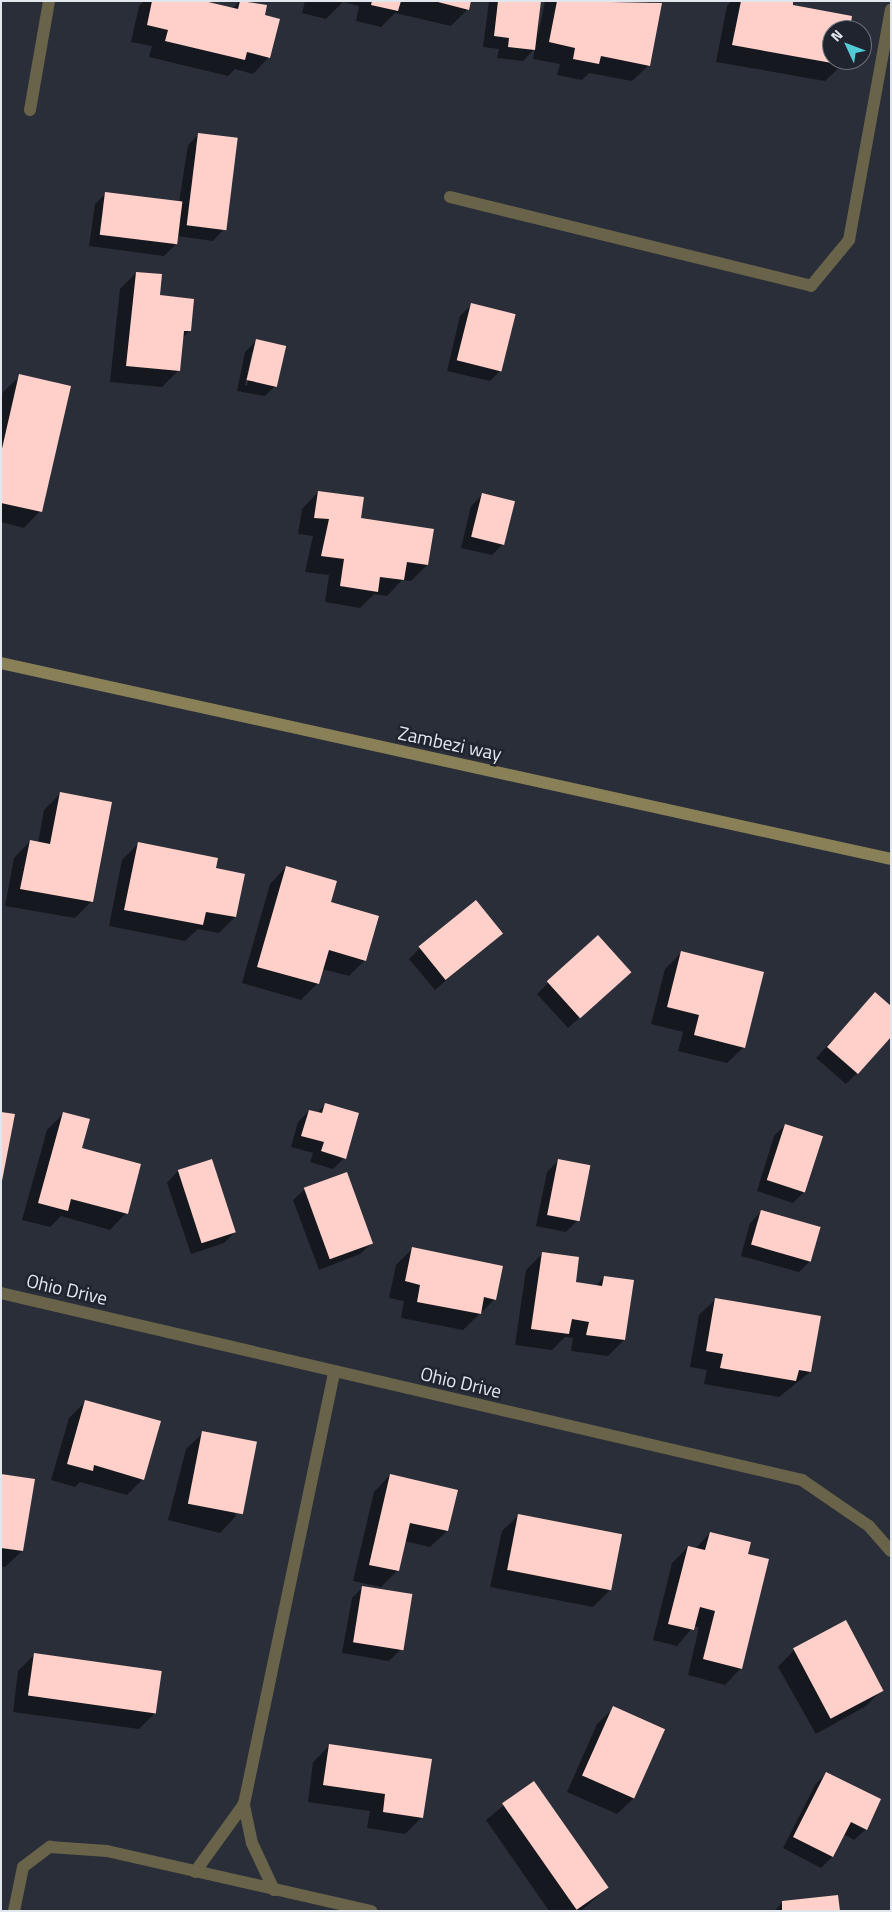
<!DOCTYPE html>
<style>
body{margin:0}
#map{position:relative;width:892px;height:1912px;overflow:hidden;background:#292e39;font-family:"Titillium Web",sans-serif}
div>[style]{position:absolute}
.shadow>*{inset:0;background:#0007}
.building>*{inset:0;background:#fed0c9;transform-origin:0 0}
.minor>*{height:12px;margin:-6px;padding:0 6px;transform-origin:6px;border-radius:6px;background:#686349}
.secondary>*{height:12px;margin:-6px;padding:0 6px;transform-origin:6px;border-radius:6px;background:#898057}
span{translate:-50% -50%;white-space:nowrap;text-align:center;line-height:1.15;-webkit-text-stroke:5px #1f242f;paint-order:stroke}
.street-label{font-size:19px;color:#e2e6ed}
.frame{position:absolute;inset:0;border:2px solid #e2e6ed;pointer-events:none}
.north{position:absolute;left:822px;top:20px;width:50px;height:50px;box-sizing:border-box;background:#1f242f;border:1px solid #6d727b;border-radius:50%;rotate:313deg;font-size:14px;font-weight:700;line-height:20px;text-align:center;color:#e2e6ed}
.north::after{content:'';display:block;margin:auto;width:18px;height:22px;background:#52ccd5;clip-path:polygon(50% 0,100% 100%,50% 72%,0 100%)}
</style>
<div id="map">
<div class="shadow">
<div style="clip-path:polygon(144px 1px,202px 1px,232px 9px,240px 1px,266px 6px,264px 16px,269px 57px,253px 74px,235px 69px,228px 76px,149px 57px,152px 46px,131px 42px,139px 6px)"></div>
<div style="clip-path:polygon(305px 1px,470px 1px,467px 10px,451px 26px,395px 13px,381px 27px,356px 21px,359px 6px,343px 2px,326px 19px,302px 13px)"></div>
<div style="clip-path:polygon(489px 1px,540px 1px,538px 36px,545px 1px,645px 1px,661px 4px,649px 65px,632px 81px,589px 73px,582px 80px,557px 75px,560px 64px,533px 59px,535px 48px,523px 61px,497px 58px,499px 49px,483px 47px)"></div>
<div style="clip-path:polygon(731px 1px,792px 1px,791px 6px,848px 30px,832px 30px,832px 60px,843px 60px,842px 65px,825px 81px,716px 62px,727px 6px)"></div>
<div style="clip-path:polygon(199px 134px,224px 229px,213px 241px,177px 236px,175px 245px,164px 256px,89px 246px,95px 204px,106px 193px,179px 203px,188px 145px)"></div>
<div style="clip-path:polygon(136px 273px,189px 331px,182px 339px,178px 371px,162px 387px,110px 382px,120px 289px)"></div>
<div style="clip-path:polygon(471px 305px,501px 370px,490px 381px,447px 371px,460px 316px)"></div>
<div style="clip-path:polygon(evenodd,256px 341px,276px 385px,265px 396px,237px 391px,245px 352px,256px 341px,252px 352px,254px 352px,247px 386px,245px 385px,252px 352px)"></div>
<div style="clip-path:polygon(20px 376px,40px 511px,24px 528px,1px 522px,1px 401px,3px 392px)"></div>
<div style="clip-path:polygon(318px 492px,360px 519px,427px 565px,411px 581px,402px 580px,387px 596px,374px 594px,360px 608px,325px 602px,329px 575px,305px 572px,313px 536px,298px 534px,302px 509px)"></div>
<div style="clip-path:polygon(482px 495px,503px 544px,492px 555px,461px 548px,471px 506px)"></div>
<div style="clip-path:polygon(60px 794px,111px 803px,91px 902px,75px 918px,5px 906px,14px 858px,30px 841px,38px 843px,44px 810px)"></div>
<div style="clip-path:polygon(138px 844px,214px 869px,235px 917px,219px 933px,198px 929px,185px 941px,109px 926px,122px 860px)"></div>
<div style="clip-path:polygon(286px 867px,330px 903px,365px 960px,349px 976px,322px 969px,318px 983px,301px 1000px,242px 983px,270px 884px)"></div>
<div style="clip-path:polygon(501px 933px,435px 990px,409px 959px,420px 948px)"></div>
<div style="clip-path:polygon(681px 953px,744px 1047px,727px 1063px,678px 1051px,683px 1032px,651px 1024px,665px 969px)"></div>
<div style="clip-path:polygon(548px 983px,618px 983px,568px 1028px,537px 994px)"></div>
<div style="clip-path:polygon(875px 994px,857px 1073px,846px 1084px,816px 1058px)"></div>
<div style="clip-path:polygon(326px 1104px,344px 1158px,333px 1169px,310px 1162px,313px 1153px,291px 1147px,298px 1122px,309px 1111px,317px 1113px)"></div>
<div style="clip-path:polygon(63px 1114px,81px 1149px,126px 1213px,110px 1230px,61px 1216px,50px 1227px,22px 1220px,47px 1130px)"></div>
<div style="clip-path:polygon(785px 1125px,804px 1192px,793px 1203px,757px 1191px,774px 1136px)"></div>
<div style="clip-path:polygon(211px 1160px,235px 1232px,224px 1243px,191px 1254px,167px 1183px,178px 1171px)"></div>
<div style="clip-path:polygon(558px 1161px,588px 1166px,577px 1221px,566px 1232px,536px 1226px,547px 1172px)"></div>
<div style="clip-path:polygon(305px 1189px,372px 1243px,360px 1254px,319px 1270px,293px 1200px)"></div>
<div style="clip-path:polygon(761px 1212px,810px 1261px,799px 1272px,741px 1256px,750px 1223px)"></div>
<div style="clip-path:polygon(413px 1248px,495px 1299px,463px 1330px,401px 1318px,404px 1301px,389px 1298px,396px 1265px)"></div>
<div style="clip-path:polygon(543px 1253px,574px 1283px,596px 1286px,604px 1277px,624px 1340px,608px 1356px,571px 1351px,573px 1338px,565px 1337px,552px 1350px,515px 1345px,526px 1270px)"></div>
<div style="clip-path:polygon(716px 1299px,810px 1372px,779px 1397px,704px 1384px,707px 1370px,690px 1367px,699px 1315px)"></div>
<div style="clip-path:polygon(85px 1402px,143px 1479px,127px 1495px,80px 1482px,75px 1487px,51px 1480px,69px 1418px)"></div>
<div style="clip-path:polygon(203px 1433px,236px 1516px,220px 1533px,168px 1520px,186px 1449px)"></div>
<div style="clip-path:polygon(1px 1475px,22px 1551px,5px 1567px,1px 1566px)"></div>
<div style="clip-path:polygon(390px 1475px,447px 1531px,430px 1547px,404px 1541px,397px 1571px,381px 1587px,353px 1581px,374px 1492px)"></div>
<div style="clip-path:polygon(519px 1515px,609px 1591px,593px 1607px,490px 1587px,502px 1531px)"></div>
<div style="clip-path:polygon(710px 1533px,746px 1555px,741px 1668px,725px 1685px,688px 1675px,699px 1627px,694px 1626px,677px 1646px,653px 1640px,672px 1563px,688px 1547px,695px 1549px)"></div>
<div style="clip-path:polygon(363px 1587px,400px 1650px,389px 1661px,342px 1653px,352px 1598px)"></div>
<div style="clip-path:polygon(845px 1622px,883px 1689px,866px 1706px,816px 1734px,778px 1667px,794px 1650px)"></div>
<div style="clip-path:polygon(35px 1654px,155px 1713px,139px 1729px,13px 1712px,18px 1671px)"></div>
<div style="clip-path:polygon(614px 1708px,663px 1730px,634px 1798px,617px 1814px,567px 1792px,597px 1724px)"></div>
<div style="clip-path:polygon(330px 1745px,422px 1817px,405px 1834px,367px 1828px,370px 1811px,308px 1802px,313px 1762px)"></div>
<div style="clip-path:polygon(826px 1773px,866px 1829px,854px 1840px,843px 1834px,832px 1857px,821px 1868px,783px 1848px,815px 1785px)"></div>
<div style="clip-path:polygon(533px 1782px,607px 1888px,581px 1911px,549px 1911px,486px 1820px)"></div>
<div style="clip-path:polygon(782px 1903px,839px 1911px,774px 1911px)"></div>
</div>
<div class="building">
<div style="clip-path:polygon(152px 1px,204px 1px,238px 9px,240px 1px,267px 5px,265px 15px,280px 19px,270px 58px,247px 52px,245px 60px,165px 41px,168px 30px,147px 25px)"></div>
<div style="clip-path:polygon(372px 1px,401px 1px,398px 11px,371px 5px)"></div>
<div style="clip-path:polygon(434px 1px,471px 1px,469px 10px)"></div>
<div style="clip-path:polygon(498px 1px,541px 1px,535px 50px,508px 47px,509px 38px,494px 36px)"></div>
<div style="clip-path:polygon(557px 1px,662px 3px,650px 66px,601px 56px,599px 64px,573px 59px,575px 48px,549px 42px)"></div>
<div style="clip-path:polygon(741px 1px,793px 1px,793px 5px,852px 16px,850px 30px,832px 30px,832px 60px,844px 60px,843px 65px,732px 45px)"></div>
<div style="left:198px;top:133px;width:40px;height:93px;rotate:7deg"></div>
<div style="left:105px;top:192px;width:78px;height:43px;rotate:7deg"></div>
<div style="clip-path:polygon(136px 272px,162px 274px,160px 295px,194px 299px,191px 331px,184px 331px,180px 371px,126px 366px)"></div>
<div style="left:471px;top:303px;width:46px;height:59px;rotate:14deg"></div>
<div style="left:256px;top:339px;width:31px;height:42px;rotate:13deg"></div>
<div style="clip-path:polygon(19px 374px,71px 386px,42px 512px,1px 503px,1px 453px)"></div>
<div style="clip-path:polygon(318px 491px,364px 497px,361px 518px,434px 529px,428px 565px,407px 562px,404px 580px,380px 577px,378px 592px,340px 586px,344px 559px,321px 556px,329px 519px,314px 518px)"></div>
<div style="left:482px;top:493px;width:34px;height:45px;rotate:14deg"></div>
<div style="clip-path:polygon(60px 792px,112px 802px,93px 902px,20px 889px,30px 840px,50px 844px)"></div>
<div style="clip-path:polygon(138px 842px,218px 858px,216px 868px,245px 874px,236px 917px,206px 912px,203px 925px,124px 910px)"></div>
<div style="clip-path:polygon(286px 866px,337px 881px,331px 902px,379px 916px,366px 961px,329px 950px,319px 984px,257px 967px)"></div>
<div style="left:476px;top:900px;width:43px;height:74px;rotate:51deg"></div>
<div style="left:598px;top:935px;width:50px;height:69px;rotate:48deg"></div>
<div style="clip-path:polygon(681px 951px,764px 972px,745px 1048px,694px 1035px,699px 1015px,667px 1007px)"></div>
<div style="clip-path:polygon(875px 992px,891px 1006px,891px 1037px,858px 1074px,827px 1047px)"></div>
<div style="clip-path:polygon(325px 1103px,359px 1113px,346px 1159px,321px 1151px,324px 1142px,301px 1136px,309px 1110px,322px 1113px)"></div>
<div style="clip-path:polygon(1px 1112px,15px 1114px,2px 1181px,1px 1181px)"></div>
<div style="clip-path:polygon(63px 1112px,90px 1119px,82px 1148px,141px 1164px,128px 1214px,71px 1199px,68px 1211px,38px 1203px)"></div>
<div style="left:785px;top:1124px;width:40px;height:59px;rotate:18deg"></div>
<div style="left:212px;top:1159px;width:77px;height:36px;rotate:72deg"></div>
<div style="left:558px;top:1159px;width:33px;height:57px;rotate:11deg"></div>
<div style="left:347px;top:1172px;width:76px;height:46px;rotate:70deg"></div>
<div style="left:761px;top:1210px;width:62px;height:36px;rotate:16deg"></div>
<div style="clip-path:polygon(412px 1247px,503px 1266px,496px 1300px,484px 1297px,481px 1314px,417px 1302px,420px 1285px,405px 1281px)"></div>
<div style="clip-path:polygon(542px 1252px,579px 1257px,576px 1282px,602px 1286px,604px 1276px,634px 1280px,625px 1340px,586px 1335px,589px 1322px,572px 1319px,569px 1334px,531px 1329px)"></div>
<div style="clip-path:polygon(715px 1298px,821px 1316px,811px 1372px,799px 1370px,796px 1381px,720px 1368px,723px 1354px,706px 1351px)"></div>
<div style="clip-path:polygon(85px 1400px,161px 1421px,144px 1480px,94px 1465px,93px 1471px,67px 1464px)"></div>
<div style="left:202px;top:1431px;width:56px;height:74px;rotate:11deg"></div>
<div style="clip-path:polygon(1px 1474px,35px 1479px,23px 1551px,1px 1548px)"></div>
<div style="clip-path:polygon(390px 1474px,458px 1490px,448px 1531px,410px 1523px,399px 1571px,369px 1565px)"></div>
<div style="left:518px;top:1514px;width:106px;height:57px;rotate:11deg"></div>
<div style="clip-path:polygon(710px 1532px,751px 1542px,748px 1554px,769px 1559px,742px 1669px,703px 1659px,715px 1611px,700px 1607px,694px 1630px,668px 1624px,688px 1546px,705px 1550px)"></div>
<div style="left:362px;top:1586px;width:51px;height:57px;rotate:9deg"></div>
<div style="left:846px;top:1620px;width:80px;height:60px;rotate:62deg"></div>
<div style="left:34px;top:1653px;width:129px;height:43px;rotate:8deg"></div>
<div style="left:613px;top:1706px;width:57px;height:76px;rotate:24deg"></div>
<div style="clip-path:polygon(329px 1744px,432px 1759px,423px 1818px,383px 1812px,385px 1794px,323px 1785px)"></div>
<div style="clip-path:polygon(826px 1772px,881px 1799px,867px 1830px,851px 1822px,833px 1857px,793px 1837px)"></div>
<div style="left:534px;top:1781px;width:130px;height:39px;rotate:55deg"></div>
<div style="clip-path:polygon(838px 1895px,840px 1911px,782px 1911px,782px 1901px)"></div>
</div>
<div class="minor">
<div style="left:30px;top:110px;width:111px;rotate:-80.1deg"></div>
<div style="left:450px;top:197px;width:372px;rotate:13.8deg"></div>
<div style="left:811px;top:286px;width:60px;rotate:-50.4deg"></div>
<div style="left:849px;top:240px;width:234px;rotate:-79.7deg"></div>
<div style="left:1px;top:1293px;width:823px;rotate:13.14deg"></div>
<div style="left:802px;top:1480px;width:81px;rotate:34.5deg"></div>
<div style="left:869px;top:1526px;width:33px;rotate:49deg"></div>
<div style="left:195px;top:1872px;width:84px;rotate:-54.2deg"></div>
<div style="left:274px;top:1890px;width:52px;rotate:-115.1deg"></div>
<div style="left:252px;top:1843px;width:40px;rotate:-102deg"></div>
<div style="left:244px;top:1804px;width:440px;rotate:-78.2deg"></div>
<div style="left:14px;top:1911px;width:45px;rotate:-78.4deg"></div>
<div style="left:23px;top:1867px;width:34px;rotate:-37deg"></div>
<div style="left:50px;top:1847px;width:57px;rotate:4deg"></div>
<div style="left:107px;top:1851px;width:271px;rotate:12.8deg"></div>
</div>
<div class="secondary">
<div style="left:1px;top:663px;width:911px;rotate:12.42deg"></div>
</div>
<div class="street-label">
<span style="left:450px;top:743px;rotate:12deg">Zambezi way</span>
<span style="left:67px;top:1289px;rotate:13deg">Ohio Drive</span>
<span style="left:461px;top:1382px;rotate:13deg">Ohio Drive</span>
</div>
<div class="frame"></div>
<div class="north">N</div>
</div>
